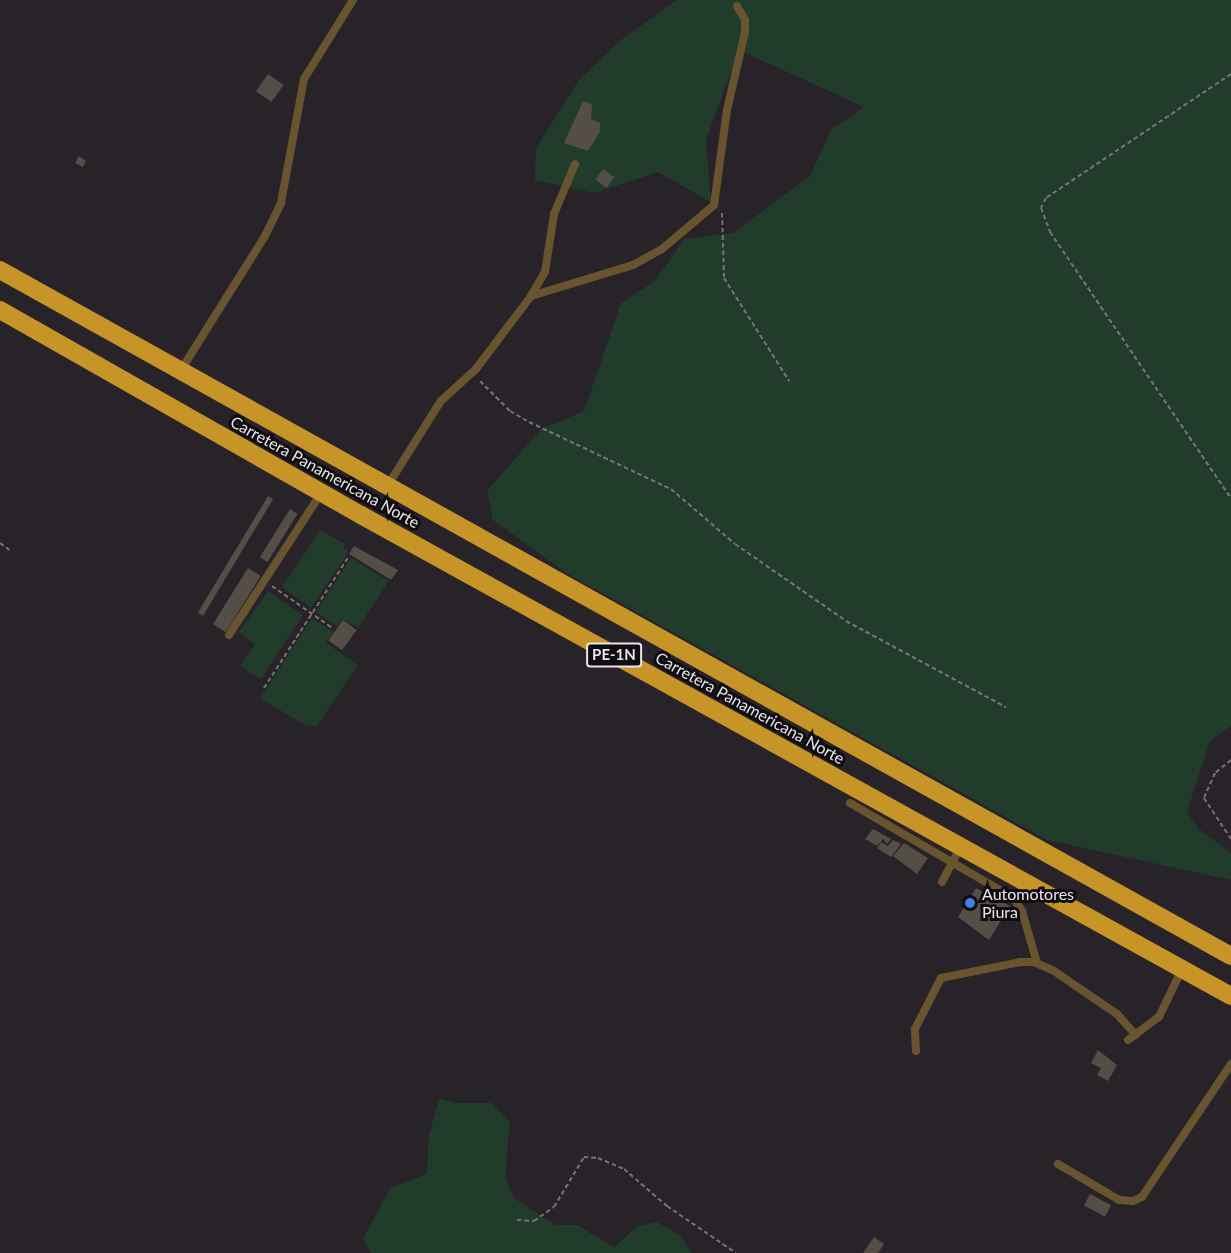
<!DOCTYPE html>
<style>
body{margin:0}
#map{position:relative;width:1231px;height:1253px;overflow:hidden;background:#282229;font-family:Lato,sans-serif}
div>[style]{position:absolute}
.green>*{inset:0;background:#213c2b}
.building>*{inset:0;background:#554e47;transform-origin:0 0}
.path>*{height:2px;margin-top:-1px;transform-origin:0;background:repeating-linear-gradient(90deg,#787379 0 4.5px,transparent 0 7.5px)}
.service>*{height:8px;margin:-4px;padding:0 4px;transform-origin:4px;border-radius:4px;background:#68542f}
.motorway>*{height:18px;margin:-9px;padding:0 9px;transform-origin:9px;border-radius:9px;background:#c79428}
.dots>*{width:16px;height:16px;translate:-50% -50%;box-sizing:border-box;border:3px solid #0f0d10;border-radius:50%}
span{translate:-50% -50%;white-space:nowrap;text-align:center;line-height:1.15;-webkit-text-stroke:6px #0f0d10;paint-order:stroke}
.shield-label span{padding:2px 4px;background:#0f0d10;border:2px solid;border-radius:4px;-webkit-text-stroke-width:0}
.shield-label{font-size:15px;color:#e9e5ea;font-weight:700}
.street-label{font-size:16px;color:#e9e5ea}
.poi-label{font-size:16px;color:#e9e5ea}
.left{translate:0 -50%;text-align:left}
</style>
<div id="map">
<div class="green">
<div style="clip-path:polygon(677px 0,1231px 0,1231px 726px,1210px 741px,1187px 812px,1199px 829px,1231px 853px,1231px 880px,1047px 840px,566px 573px,493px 520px,487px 491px,541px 429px,584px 411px,621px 303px,655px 281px,684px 239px,733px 233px,810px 176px,831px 130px,864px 107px,739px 50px,706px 140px,711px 202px,658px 172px,594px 193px,535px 180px,536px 148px,579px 80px,621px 40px)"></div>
<div style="clip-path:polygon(320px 530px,345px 544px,343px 548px,349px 551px,311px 608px,282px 587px)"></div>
<div style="clip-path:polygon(351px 558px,389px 581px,358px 628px,342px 619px,337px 626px,316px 612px)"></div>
<div style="clip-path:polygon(268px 591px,303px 615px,261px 679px,240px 666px,255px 644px,239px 632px)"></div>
<div style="clip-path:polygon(312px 618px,333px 632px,326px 643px,358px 665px,317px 726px,306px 726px,260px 698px)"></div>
<div style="clip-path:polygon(439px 1098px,456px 1103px,491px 1103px,510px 1122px,505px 1177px,514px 1198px,555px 1225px,577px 1225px,614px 1247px,638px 1226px,657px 1222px,679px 1235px,692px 1253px,371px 1253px,363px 1239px,390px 1188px,427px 1174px,429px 1135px)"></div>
</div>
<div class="building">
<div style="left:268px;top:74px;width:19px;height:21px;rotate:35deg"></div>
<div style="clip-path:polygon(583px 101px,592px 104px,591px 119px,600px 123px,600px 132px,588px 151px,564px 143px)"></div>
<div style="clip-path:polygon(79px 156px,86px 161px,83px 167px,75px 163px)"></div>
<div style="left:603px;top:169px;width:14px;height:13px;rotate:36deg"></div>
<div style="left:268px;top:496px;width:6px;height:136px;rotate:31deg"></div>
<div style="left:290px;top:509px;width:9px;height:57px;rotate:32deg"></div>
<div style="clip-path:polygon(354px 546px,398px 570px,391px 580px,349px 554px)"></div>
<div style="left:248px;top:568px;width:15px;height:66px;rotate:32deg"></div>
<div style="left:343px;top:620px;width:17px;height:25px;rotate:36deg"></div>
<div style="clip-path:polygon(873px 829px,891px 839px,887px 844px,883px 839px,877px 846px,865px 839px)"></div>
<div style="clip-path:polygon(893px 840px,901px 844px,891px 857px,877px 848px,881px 842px,888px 846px)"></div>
<div style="clip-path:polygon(904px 843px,928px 858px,917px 874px,893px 856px)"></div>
<div style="clip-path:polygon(976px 888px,1010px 906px,989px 940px,958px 917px)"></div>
<div style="clip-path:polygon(1098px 1050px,1117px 1065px,1108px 1081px,1097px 1075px,1101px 1068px,1091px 1063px)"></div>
<div style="left:1090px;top:1194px;width:24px;height:13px;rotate:28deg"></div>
<div style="clip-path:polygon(874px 1237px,884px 1244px,878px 1253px,863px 1253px)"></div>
</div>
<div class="path">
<div style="left:1231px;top:74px;width:223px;rotate:146.2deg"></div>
<div style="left:1046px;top:198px;width:11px;rotate:117deg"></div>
<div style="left:1041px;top:208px;width:26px;rotate:69deg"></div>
<div style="left:1050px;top:232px;width:322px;rotate:55.8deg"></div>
<div style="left:722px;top:213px;width:65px;rotate:88.2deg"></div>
<div style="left:724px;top:278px;width:122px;rotate:57.7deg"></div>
<div style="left:480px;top:381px;width:42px;rotate:45deg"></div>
<div style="left:510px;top:411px;width:22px;rotate:30deg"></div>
<div style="left:529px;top:422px;width:157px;rotate:25.3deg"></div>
<div style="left:671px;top:489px;width:84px;rotate:40.7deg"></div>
<div style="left:735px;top:544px;width:135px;rotate:34.7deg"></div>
<div style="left:846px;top:621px;width:182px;rotate:28.3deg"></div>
<div style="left:0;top:543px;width:14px;rotate:36deg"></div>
<div style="left:272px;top:586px;width:72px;rotate:34.8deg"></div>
<div style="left:264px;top:688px;width:157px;rotate:-57.2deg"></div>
<div style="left:1231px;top:760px;width:21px;rotate:141deg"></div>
<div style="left:1215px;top:773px;width:27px;rotate:114deg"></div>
<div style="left:1204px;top:798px;width:49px;rotate:56.6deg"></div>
<div style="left:517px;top:1220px;width:17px;rotate:3deg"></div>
<div style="left:534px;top:1221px;width:24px;rotate:-35deg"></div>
<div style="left:554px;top:1207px;width:58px;rotate:-59deg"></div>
<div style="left:584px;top:1157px;width:14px;rotate:4deg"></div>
<div style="left:598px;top:1158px;width:28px;rotate:23deg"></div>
<div style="left:624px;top:1169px;width:57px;rotate:40.7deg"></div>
<div style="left:667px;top:1206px;width:83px;rotate:34.3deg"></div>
</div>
<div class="service">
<div style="left:531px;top:296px;width:107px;rotate:-16.9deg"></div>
<div style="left:633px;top:265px;width:33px;rotate:-29deg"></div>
<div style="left:662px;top:249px;width:68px;rotate:-40.2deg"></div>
<div style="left:714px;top:205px;width:96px;rotate:-82.2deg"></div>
<div style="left:727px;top:110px;width:80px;rotate:-77deg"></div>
<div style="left:745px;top:32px;width:12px;rotate:-90deg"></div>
<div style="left:745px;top:20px;width:16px;rotate:-120deg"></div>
<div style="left:181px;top:370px;width:158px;rotate:-57.9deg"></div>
<div style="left:265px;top:236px;width:37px;rotate:-64deg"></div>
<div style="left:281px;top:203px;width:126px;rotate:-79.5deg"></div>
<div style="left:304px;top:79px;width:93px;rotate:-58.2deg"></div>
<div style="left:388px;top:485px;width:99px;rotate:-57.8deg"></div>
<div style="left:441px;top:401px;width:47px;rotate:-42.4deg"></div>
<div style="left:476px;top:369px;width:91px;rotate:-53deg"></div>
<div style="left:531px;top:296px;width:28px;rotate:-60deg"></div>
<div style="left:545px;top:272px;width:59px;rotate:-81.2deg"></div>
<div style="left:554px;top:214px;width:54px;rotate:-67.2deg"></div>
<div style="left:229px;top:635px;width:171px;rotate:-57deg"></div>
<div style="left:850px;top:803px;width:189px;rotate:30.2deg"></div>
<div style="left:1013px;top:898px;width:16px;rotate:55deg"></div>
<div style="left:1022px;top:911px;width:54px;rotate:73.9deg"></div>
<div style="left:942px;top:882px;width:40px;rotate:-62deg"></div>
<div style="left:1128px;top:1040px;width:39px;rotate:-37deg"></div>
<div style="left:1159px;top:1017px;width:53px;rotate:-64.4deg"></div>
<div style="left:916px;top:1051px;width:22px;rotate:-93deg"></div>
<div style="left:915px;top:1029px;width:57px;rotate:-63deg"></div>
<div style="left:941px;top:978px;width:81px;rotate:-11.4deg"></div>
<div style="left:1020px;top:962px;width:14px"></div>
<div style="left:1034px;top:962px;width:22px;rotate:24deg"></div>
<div style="left:1054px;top:971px;width:76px;rotate:34.3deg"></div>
<div style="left:1117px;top:1014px;width:28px;rotate:48deg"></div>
<div style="left:1058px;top:1164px;width:71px;rotate:30.5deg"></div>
<div style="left:1119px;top:1200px;width:14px;rotate:4deg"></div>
<div style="left:1133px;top:1201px;width:10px;rotate:-24deg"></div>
<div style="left:1142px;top:1197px;width:160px;rotate:-56.2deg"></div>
</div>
<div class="motorway">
<div style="left:0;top:270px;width:1409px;rotate:29.13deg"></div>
<div style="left:0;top:310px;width:415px;rotate:29.6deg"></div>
<div style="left:361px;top:515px;width:994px;rotate:28.94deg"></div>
</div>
<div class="dots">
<div style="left:970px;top:903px;background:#3f7fe0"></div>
</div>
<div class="shield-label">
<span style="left:614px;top:655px">PE-1N</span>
</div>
<div class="street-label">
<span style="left:325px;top:472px;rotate:29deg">Carretera Panamericana Norte</span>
<span style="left:750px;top:708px;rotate:29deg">Carretera Panamericana Norte</span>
</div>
<div class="poi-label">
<span class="left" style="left:982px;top:903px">Automotores<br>Piura</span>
</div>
</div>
